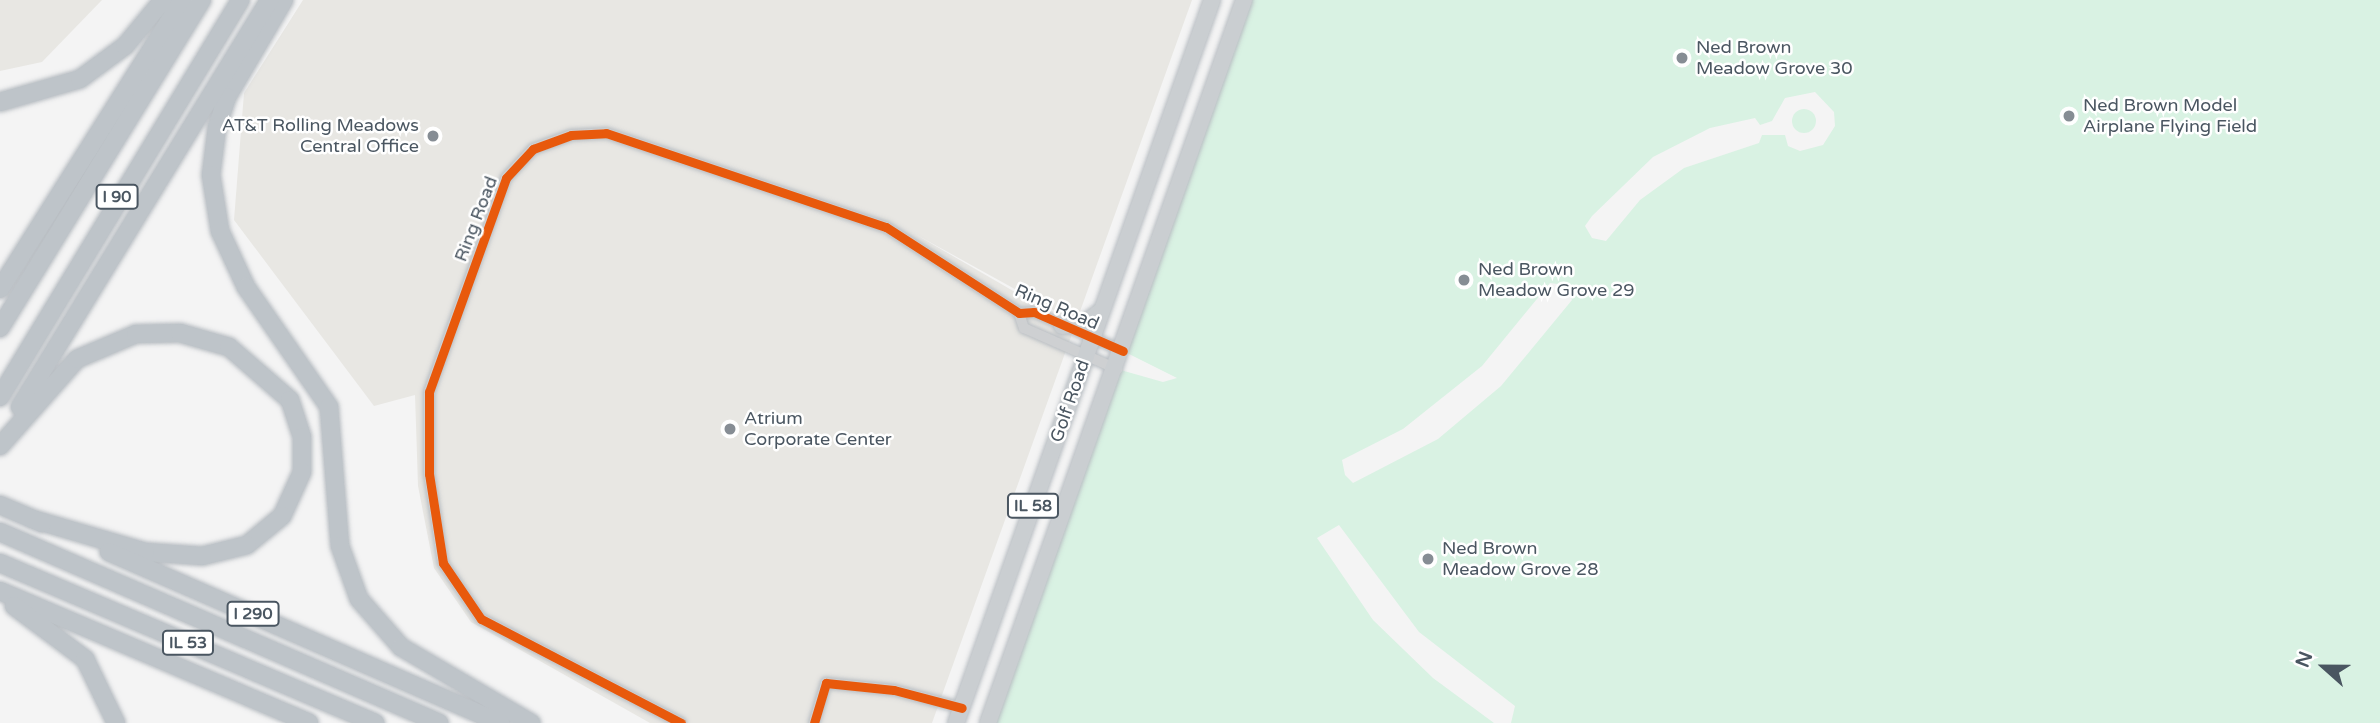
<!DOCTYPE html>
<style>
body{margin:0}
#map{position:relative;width:2380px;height:723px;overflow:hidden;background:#f4f4f4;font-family:"Varela Round",sans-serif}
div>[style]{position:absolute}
.commercial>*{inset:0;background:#e8e7e3}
.green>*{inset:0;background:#d9f2e3}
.round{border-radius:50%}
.roads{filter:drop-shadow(0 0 2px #b9bec3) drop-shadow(0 0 2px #b9bec3)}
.minor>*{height:10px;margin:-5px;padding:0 5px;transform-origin:5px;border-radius:5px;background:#ced0d2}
.primary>*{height:16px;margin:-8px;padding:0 8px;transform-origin:8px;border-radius:8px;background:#caced1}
.motorway>*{height:18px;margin:-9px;padding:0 9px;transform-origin:9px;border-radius:9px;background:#bec4c9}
.cycleway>*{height:9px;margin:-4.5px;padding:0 4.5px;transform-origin:4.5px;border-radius:4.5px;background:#e8590c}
.dots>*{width:19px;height:19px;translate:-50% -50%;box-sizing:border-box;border:4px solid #fff;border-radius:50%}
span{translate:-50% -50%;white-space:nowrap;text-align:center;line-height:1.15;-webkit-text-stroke:5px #fff;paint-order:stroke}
.shield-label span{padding:2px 5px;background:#fff;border:2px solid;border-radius:5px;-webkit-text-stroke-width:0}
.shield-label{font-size:16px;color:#4a5661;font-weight:700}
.poi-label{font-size:18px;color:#4a5661}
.left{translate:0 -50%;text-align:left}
.right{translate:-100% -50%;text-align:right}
.street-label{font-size:18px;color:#4a5661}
.north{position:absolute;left:2289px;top:632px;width:70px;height:70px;-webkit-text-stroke:5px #fff;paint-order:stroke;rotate:291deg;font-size:19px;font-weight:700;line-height:28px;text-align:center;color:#4a5661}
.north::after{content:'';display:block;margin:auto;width:24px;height:32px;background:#4a5661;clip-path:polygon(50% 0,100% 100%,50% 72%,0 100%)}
</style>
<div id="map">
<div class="commercial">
<div style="clip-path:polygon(0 0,102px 0,42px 62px,0 71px)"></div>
<div style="clip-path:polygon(evenodd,303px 0,1192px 0,932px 723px,650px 723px,471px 622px,434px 568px,418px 486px,415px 395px,374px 406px,234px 220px,244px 93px,303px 0,915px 234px,1075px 322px,1065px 321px,915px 234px)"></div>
</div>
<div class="green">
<div style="clip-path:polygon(evenodd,1244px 0,2380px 0,2380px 723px,1511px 723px,1515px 706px,1419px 632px,1339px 525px,1317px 538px,1373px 620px,1433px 678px,1494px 723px,988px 723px,1117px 369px,1163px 382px,1177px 378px,1123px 351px,1244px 0,1815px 92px,1834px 112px,1835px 126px,1823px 145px,1800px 151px,1788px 146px,1785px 135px,1762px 135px,1759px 143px,1684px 168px,1640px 200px,1606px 241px,1592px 238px,1585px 226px,1592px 216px,1653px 157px,1710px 128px,1755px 118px,1760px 125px,1772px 121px,1785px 98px,1815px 92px,1244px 0,1550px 283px,1565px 285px,1572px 300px,1501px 386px,1438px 439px,1353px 483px,1345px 475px,1342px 460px,1403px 429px,1482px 366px,1550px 283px)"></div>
<div class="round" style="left:1792px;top:109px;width:24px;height:24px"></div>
</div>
<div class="roads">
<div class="minor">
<div style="left:1019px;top:313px;width:16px;rotate:72deg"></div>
<div style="left:1024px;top:328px;width:102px;rotate:23.8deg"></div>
<div style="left:681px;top:723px;width:225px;rotate:-152.5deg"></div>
<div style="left:481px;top:619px;width:68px;rotate:-124.2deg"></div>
<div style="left:443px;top:563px;width:90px;rotate:-98.9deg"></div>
<div style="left:429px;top:474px;width:82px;rotate:-90deg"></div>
<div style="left:429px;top:392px;width:227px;rotate:-70.2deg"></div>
<div style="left:506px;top:178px;width:40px;rotate:-47deg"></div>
<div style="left:533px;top:149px;width:40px;rotate:-20.2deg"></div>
<div style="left:571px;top:135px;width:35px;rotate:-3deg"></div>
<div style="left:606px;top:133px;width:295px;rotate:18.6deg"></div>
<div style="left:886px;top:227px;width:158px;rotate:32.9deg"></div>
<div style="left:1019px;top:313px;width:15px;rotate:-4deg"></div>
<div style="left:1034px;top:312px;width:97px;rotate:23.7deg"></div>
<div style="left:814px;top:723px;width:42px;rotate:-73.3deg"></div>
<div style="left:826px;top:683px;width:68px;rotate:5.9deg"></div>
<div style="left:894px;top:690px;width:70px;rotate:14.8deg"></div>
</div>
<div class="primary">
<div style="left:1062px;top:326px;width:23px;rotate:-7deg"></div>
<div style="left:1085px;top:323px;width:21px;rotate:-37deg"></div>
<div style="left:956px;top:723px;width:767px;rotate:-70.5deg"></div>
<div style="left:988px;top:723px;width:767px;rotate:-70.5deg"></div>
</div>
<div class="motorway">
<div style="left:284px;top:0;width:113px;rotate:120.4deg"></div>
<div style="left:227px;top:97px;width:32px;rotate:108deg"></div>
<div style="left:217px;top:127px;width:48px;rotate:97.1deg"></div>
<div style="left:211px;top:175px;width:57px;rotate:80.9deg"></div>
<div style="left:220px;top:231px;width:62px;rotate:65.1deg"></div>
<div style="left:246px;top:287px;width:146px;rotate:55.3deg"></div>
<div style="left:329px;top:407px;width:139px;rotate:85.5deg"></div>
<div style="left:340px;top:546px;width:56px;rotate:70.3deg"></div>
<div style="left:359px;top:599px;width:64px;rotate:48.8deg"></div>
<div style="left:401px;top:647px;width:151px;rotate:30.3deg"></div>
<div style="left:0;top:102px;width:83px;rotate:-16deg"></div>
<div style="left:80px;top:79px;width:56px;rotate:-36.3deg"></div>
<div style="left:125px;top:46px;width:60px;rotate:-50.4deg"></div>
<div style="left:0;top:289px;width:342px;rotate:-57.7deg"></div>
<div style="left:0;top:328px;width:385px;rotate:-58.4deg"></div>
<div style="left:0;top:397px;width:464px;rotate:-58.8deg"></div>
<div style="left:20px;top:407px;width:477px;rotate:-58.5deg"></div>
<div style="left:0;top:446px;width:116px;rotate:-48.5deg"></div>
<div style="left:77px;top:359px;width:64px;rotate:-23deg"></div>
<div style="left:136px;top:334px;width:44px;rotate:-1.3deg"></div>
<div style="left:180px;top:333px;width:51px;rotate:15.9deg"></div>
<div style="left:229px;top:347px;width:81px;rotate:41deg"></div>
<div style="left:290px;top:400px;width:39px;rotate:72deg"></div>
<div style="left:302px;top:437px;width:35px;rotate:90deg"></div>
<div style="left:302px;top:472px;width:48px;rotate:114.4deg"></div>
<div style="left:282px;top:516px;width:45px;rotate:140.4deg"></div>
<div style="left:247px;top:545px;width:46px;rotate:166.3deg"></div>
<div style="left:202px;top:556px;width:57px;rotate:-176deg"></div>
<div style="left:145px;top:552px;width:118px;rotate:-163.7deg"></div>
<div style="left:0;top:505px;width:46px;rotate:23.2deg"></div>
<div style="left:0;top:532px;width:479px;rotate:23.5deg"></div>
<div style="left:109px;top:552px;width:427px;rotate:23.6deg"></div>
<div style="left:0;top:563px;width:408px;rotate:23.1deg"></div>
<div style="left:0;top:591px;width:336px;rotate:23.1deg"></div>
<div style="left:14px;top:606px;width:89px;rotate:36.7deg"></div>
<div style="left:85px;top:659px;width:71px;rotate:64.2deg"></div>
</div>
</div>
<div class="cycleway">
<div style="left:681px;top:723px;width:225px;rotate:-152.5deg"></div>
<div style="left:481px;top:619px;width:68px;rotate:-124.2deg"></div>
<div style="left:443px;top:563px;width:90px;rotate:-98.9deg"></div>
<div style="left:429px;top:474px;width:82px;rotate:-90deg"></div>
<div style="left:429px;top:392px;width:227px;rotate:-70.2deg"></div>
<div style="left:506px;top:178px;width:40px;rotate:-47deg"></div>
<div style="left:533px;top:149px;width:40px;rotate:-20.2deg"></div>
<div style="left:571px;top:135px;width:35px;rotate:-3deg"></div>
<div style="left:606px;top:133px;width:295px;rotate:18.6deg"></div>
<div style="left:886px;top:227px;width:158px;rotate:32.9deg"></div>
<div style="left:1019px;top:313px;width:15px;rotate:-4deg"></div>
<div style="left:1034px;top:312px;width:97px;rotate:23.7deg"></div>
<div style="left:814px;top:723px;width:42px;rotate:-73.3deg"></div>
<div style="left:826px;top:683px;width:68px;rotate:5.9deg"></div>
<div style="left:894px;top:690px;width:70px;rotate:14.8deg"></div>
</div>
<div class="dots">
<div style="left:1682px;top:58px;background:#868d94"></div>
<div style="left:2069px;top:116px;background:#868d94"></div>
<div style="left:433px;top:136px;background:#868d94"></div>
<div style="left:1464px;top:280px;background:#868d94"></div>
<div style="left:730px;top:429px;background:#868d94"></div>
<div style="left:1428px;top:559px;background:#868d94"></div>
</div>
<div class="shield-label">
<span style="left:117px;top:197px">I 90</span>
<span style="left:1033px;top:506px">IL 58</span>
<span style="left:253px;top:614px">I 290</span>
<span style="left:188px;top:643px">IL 53</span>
</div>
<div class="poi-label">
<span class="left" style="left:1696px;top:58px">Ned Brown<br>Meadow Grove 30</span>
<span class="left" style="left:2083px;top:116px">Ned Brown Model<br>Airplane Flying Field</span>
<span class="right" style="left:419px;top:136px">AT&amp;T Rolling Meadows<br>Central Office</span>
<span class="left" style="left:1478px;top:280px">Ned Brown<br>Meadow Grove 29</span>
<span class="left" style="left:744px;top:429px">Atrium<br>Corporate Center</span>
<span class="left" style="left:1442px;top:559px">Ned Brown<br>Meadow Grove 28</span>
</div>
<div class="street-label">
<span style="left:476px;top:219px;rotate:-69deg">Ring Road</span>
<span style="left:1057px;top:307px;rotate:23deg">Ring Road</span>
<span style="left:1070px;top:401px;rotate:-71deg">Golf Road</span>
</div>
<div class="north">N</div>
</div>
